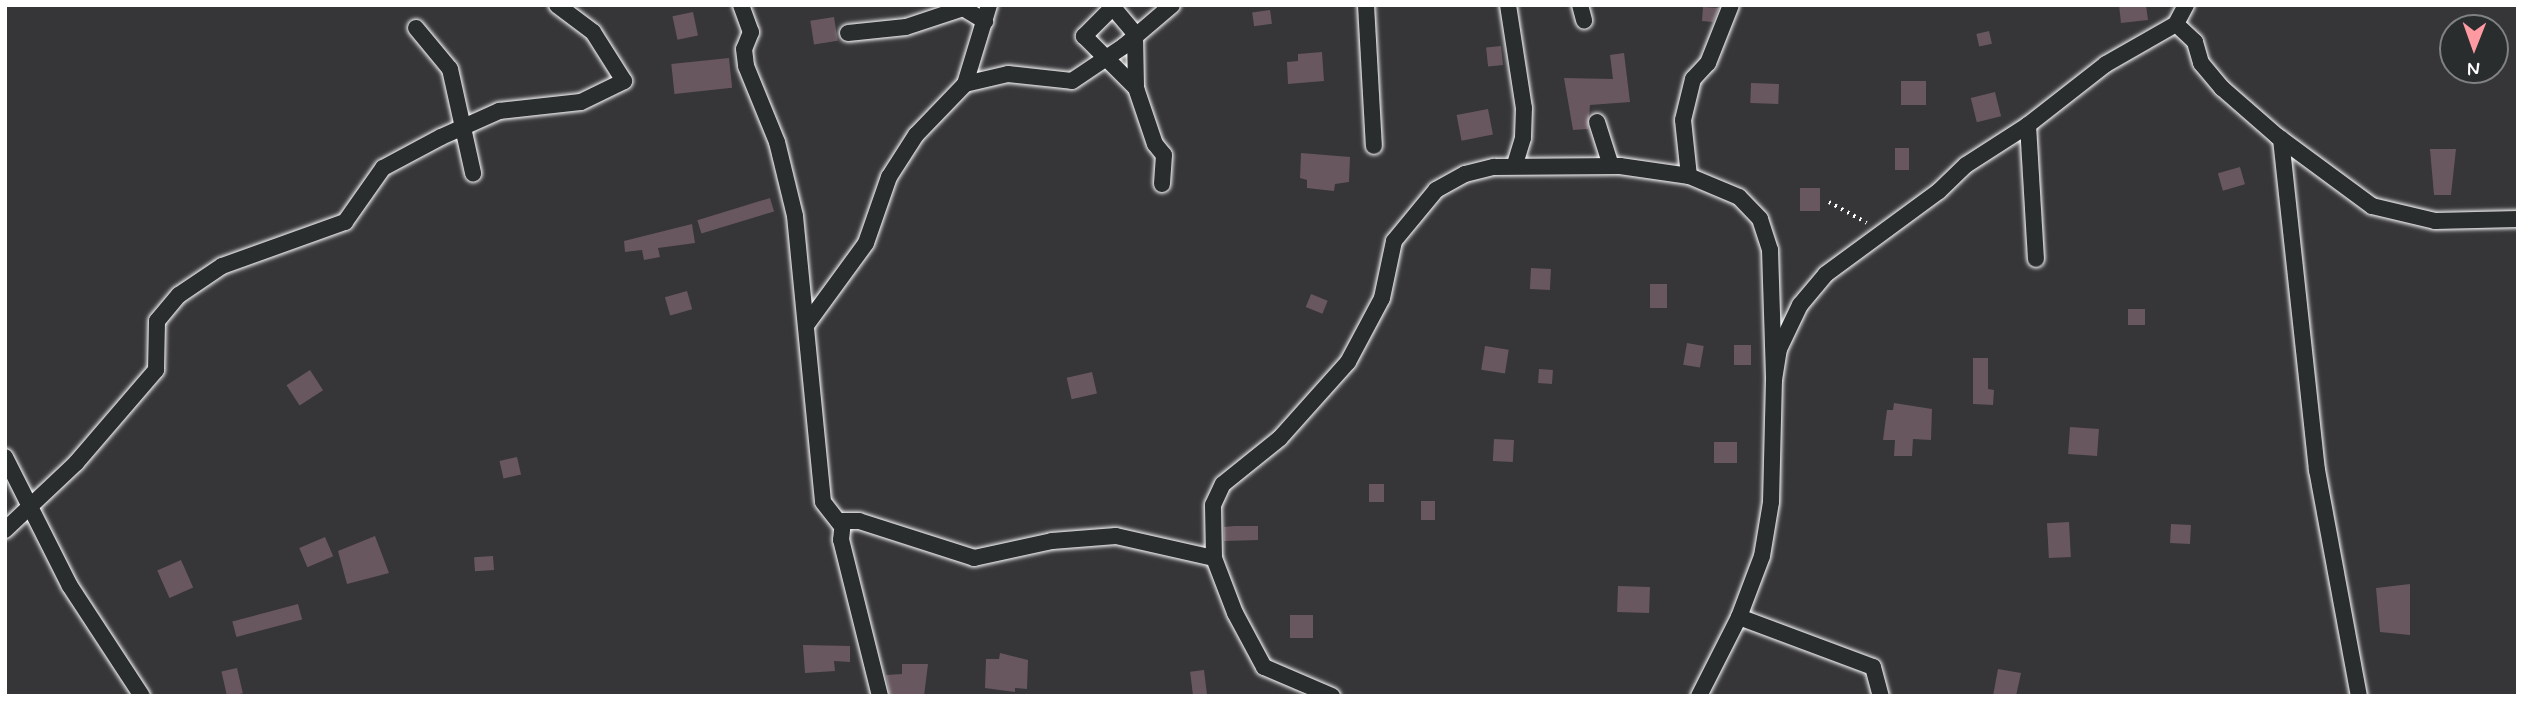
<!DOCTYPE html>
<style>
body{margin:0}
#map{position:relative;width:2523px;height:701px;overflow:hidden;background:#363538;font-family:Mynerve,sans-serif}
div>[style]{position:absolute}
.building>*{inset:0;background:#68575f;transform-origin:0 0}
.path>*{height:3.5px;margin-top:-1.75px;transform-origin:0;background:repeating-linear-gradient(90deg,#fff 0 2px,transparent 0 7px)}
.roads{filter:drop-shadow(0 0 2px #fff) drop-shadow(0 0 2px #fff)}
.street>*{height:16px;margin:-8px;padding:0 8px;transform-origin:8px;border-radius:8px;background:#2a2d2e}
span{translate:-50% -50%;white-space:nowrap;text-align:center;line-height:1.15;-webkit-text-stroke:7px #2a2d2e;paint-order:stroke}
.frame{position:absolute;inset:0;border:7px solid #fff;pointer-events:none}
.north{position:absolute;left:2439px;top:14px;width:70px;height:70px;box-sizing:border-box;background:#2a2d2e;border:2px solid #7f8182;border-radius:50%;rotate:181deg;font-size:19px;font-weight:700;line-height:28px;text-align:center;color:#fff}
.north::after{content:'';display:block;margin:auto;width:24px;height:32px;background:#ff9aa2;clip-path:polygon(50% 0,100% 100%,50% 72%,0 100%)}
</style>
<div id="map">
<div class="building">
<div style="clip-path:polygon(2119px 5px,2146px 5px,2148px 20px,2121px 23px)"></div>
<div style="clip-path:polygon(1703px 7px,1719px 8px,1713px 22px,1702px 21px)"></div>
<div style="left:1270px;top:10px;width:14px;height:18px;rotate:82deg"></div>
<div style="left:693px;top:12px;width:24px;height:21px;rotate:78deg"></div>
<div style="left:834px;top:17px;width:24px;height:24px;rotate:81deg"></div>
<div style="left:1989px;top:31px;width:13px;height:13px;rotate:77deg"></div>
<div style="left:1501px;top:46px;width:19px;height:15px;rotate:84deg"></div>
<div style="clip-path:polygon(1322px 52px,1324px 81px,1288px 84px,1287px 62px,1298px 61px,1298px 54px)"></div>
<div style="clip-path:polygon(1624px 53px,1630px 102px,1590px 105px,1588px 129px,1573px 130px,1564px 78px,1613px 79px,1610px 55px)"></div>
<div style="left:729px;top:58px;width:30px;height:58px;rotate:84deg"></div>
<div style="left:1901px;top:81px;width:25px;height:24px"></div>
<div style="left:1751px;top:83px;width:28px;height:20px;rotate:2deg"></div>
<div style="left:1995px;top:92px;width:25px;height:25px;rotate:76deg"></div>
<div style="left:1488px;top:109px;width:26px;height:32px;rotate:79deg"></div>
<div style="left:1895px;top:148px;width:14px;height:22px"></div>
<div style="clip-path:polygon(2430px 149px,2456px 149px,2451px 195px,2434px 195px)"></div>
<div style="clip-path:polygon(1301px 153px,1350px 157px,1349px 182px,1335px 184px,1334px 191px,1307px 188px,1307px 180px,1300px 178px)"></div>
<div style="left:2240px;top:167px;width:18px;height:23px;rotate:74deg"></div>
<div style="left:1800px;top:188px;width:20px;height:23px"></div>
<div style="left:770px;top:198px;width:14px;height:76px;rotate:73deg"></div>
<div style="clip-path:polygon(692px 224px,695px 243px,658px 248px,660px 257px,644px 260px,642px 250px,625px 252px,624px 241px)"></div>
<div style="left:1531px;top:268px;width:20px;height:21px;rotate:3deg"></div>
<div style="left:1650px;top:284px;width:17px;height:24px"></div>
<div style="left:687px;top:291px;width:19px;height:23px;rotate:74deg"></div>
<div style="left:1311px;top:294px;width:18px;height:14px;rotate:22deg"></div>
<div style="left:2128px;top:309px;width:17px;height:16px"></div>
<div style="left:1687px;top:343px;width:17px;height:22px;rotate:10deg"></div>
<div style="left:1734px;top:345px;width:17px;height:20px"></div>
<div style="left:1485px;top:346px;width:24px;height:24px;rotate:9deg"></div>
<div style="clip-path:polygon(1973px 358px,1988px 358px,1988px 389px,1994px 390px,1993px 405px,1973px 404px)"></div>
<div style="left:1539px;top:369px;width:14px;height:14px;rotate:4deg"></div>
<div style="left:310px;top:370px;width:24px;height:28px;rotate:57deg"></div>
<div style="left:1092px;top:372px;width:22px;height:26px;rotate:77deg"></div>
<div style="clip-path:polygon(1894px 403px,1932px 409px,1931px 440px,1913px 439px,1912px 456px,1894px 456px,1895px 440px,1883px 440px,1887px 410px,1893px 410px)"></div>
<div style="left:2070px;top:427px;width:29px;height:27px;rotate:4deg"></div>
<div style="left:1494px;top:439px;width:20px;height:22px;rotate:3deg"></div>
<div style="left:1737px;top:442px;width:21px;height:23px;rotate:90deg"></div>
<div style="left:517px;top:457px;width:18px;height:18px;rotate:77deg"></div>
<div style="left:1369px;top:484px;width:15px;height:18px"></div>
<div style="left:1421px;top:501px;width:14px;height:19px"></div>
<div style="left:2069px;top:522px;width:35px;height:22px;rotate:87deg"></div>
<div style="left:2171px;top:524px;width:20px;height:19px;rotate:3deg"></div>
<div style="clip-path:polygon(1234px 526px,1258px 526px,1258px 540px,1224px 541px,1224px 527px)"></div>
<div style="clip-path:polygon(375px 536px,389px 573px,347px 584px,338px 551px)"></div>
<div style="left:325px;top:537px;width:21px;height:28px;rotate:67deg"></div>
<div style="left:493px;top:556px;width:14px;height:19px;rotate:86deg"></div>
<div style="left:181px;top:560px;width:30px;height:26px;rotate:66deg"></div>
<div style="clip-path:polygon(2410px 584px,2410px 635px,2380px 632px,2376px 588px)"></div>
<div style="left:1618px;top:586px;width:32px;height:26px;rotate:2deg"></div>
<div style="left:298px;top:604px;width:16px;height:68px;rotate:75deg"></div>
<div style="left:1290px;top:615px;width:23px;height:23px"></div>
<div style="clip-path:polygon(803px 645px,850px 646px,850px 662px,834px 661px,835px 671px,805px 673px)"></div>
<div style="clip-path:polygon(1000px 653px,1028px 660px,1027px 689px,1015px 688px,1015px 692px,985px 688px,986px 659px,999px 659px)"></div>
<div style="clip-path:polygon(902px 664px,928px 664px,924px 696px,890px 696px,886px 675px,902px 674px)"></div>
<div style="left:237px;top:668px;width:26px;height:16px;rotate:77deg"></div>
<div style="clip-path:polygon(1998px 669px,2021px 673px,2016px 696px,1993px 696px)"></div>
<div style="left:1204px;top:670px;width:26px;height:14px;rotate:83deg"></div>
</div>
<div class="path">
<div style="left:1829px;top:202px;width:43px;rotate:28.9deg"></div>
</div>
<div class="roads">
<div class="street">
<div style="left:741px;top:5px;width:29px;rotate:70deg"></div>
<div style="left:751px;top:32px;width:18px;rotate:112deg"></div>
<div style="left:744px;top:49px;width:17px;rotate:83deg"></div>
<div style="left:746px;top:66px;width:82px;rotate:67.8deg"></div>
<div style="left:777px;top:142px;width:76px;rotate:76.3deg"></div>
<div style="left:795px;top:216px;width:287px;rotate:84.4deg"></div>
<div style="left:823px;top:502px;width:28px;rotate:52deg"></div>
<div style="left:1111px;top:5px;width:38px;rotate:50deg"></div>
<div style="left:1135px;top:34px;width:54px;rotate:88.9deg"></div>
<div style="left:1136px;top:88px;width:59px;rotate:71.3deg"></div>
<div style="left:1155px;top:144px;width:14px;rotate:51deg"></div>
<div style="left:1164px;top:155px;width:29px;rotate:94deg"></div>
<div style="left:1366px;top:5px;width:141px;rotate:86.8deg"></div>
<div style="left:1508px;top:5px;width:104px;rotate:81.2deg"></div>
<div style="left:1524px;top:108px;width:30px;rotate:92deg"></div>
<div style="left:1523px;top:138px;width:28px;rotate:107deg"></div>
<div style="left:1580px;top:5px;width:16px;rotate:75deg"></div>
<div style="left:2186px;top:5px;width:21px;rotate:118deg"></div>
<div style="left:2176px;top:24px;width:26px;rotate:43deg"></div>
<div style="left:2195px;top:42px;width:22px;rotate:74deg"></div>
<div style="left:2201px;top:63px;width:33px;rotate:50deg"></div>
<div style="left:2222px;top:88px;width:73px;rotate:41.1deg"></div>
<div style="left:2277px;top:136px;width:118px;rotate:36.4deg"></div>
<div style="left:2372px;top:206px;width:65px;rotate:13.4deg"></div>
<div style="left:2435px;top:221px;width:83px;rotate:-1.4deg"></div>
<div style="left:1112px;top:8px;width:40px;rotate:135deg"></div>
<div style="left:1084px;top:36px;width:74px;rotate:45deg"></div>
<div style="left:416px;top:28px;width:53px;rotate:50.3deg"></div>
<div style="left:450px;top:69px;width:107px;rotate:77.5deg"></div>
<div style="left:848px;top:33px;width:58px;rotate:-5.9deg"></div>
<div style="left:906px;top:27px;width:60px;rotate:-18.4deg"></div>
<div style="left:963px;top:8px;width:26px;rotate:31deg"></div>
<div style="left:965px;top:84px;width:44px;rotate:-13.1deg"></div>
<div style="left:1008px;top:74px;width:64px;rotate:6.2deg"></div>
<div style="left:1072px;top:81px;width:63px;rotate:-33.9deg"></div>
<div style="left:1124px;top:46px;width:63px;rotate:-40.5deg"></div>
<div style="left:1597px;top:122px;width:46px;rotate:72.3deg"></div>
<div style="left:2028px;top:125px;width:134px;rotate:86.6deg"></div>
<div style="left:2281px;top:139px;width:333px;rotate:83.8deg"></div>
<div style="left:2317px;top:470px;width:230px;rotate:79.5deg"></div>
<div style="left:1689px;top:176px;width:56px;rotate:-96.1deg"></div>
<div style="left:1683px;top:120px;width:42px;rotate:-76.3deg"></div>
<div style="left:1693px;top:79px;width:22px;rotate:-47deg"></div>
<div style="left:1708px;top:63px;width:62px;rotate:-68.4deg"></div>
<div style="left:807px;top:324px;width:100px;rotate:-53.9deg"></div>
<div style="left:866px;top:243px;width:70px;rotate:-70.8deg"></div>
<div style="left:889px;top:177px;width:50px;rotate:-57.3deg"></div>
<div style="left:916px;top:135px;width:71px;rotate:-46.1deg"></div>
<div style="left:965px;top:84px;width:83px;rotate:-73.1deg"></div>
<div style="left:5px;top:457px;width:144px;rotate:63.3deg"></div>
<div style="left:70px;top:586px;width:131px;rotate:56.8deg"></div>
<div style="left:5px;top:530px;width:98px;rotate:-43.3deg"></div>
<div style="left:76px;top:463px;width:123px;rotate:-49.3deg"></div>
<div style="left:156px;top:370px;width:49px;rotate:-88.8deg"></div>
<div style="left:157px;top:321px;width:34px;rotate:-50deg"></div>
<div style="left:179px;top:295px;width:52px;rotate:-34deg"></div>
<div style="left:222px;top:266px;width:131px;rotate:-19.7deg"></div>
<div style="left:345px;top:222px;width:66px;rotate:-54.9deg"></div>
<div style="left:383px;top:168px;width:66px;rotate:-28.1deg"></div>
<div style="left:441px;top:137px;width:64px;rotate:-24.1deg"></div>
<div style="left:499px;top:111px;width:82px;rotate:-6.3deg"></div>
<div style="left:581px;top:102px;width:48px;rotate:-26deg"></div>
<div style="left:624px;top:81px;width:58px;rotate:-122.3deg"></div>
<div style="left:593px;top:32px;width:45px;rotate:-143.1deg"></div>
<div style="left:1739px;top:617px;width:143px;rotate:20.5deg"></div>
<div style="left:1873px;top:667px;width:30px;rotate:75deg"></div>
<div style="left:880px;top:696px;width:161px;rotate:-104deg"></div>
<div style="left:841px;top:540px;width:19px;rotate:-84deg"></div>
<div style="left:843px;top:521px;width:16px"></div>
<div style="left:859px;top:521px;width:121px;rotate:17.8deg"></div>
<div style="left:974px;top:558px;width:80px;rotate:-12.3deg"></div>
<div style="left:1052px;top:541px;width:64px;rotate:-4.5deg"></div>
<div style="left:1116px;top:536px;width:100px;rotate:12.7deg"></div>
<div style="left:1332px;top:696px;width:74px;rotate:-156.9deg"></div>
<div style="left:1264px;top:667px;width:61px;rotate:-118.2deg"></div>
<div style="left:1235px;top:613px;width:59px;rotate:-110.9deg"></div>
<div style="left:1214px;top:558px;width:53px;rotate:-91.1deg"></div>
<div style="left:1213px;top:505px;width:23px;rotate:-65deg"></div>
<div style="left:1223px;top:484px;width:73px;rotate:-38.9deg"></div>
<div style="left:1280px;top:438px;width:102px;rotate:-48.2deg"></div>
<div style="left:1348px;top:362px;width:72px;rotate:-62deg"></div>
<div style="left:1382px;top:298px;width:58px;rotate:-78.1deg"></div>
<div style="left:1394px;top:241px;width:66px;rotate:-50.5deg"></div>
<div style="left:1436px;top:190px;width:33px;rotate:-29deg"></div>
<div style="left:1465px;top:174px;width:30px;rotate:-14deg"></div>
<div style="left:1494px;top:167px;width:126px;rotate:-0.5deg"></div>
<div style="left:1620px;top:166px;width:70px;rotate:8.2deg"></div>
<div style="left:1689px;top:176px;width:54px;rotate:22.8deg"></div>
<div style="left:1739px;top:197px;width:30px;rotate:46deg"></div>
<div style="left:1760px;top:219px;width:33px;rotate:72deg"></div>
<div style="left:1770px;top:250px;width:130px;rotate:88.2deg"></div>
<div style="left:1699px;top:696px;width:89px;rotate:-63.1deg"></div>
<div style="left:1739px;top:617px;width:65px;rotate:-69.3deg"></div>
<div style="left:1762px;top:556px;width:55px;rotate:-80.5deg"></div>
<div style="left:1771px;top:502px;width:122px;rotate:-88.6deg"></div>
<div style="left:1774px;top:380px;width:31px;rotate:-81deg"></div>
<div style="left:1779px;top:349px;width:49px;rotate:-64.5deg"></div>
<div style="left:1800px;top:305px;width:40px;rotate:-50deg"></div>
<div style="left:1826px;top:274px;width:140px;rotate:-36.3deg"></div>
<div style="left:1939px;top:191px;width:37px;rotate:-44deg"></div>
<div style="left:1966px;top:165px;width:74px;rotate:-32.8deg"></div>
<div style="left:2028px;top:125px;width:99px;rotate:-38deg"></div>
<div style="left:2106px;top:64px;width:81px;rotate:-29.7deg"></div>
</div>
</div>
<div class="frame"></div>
<div class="north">N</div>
</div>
